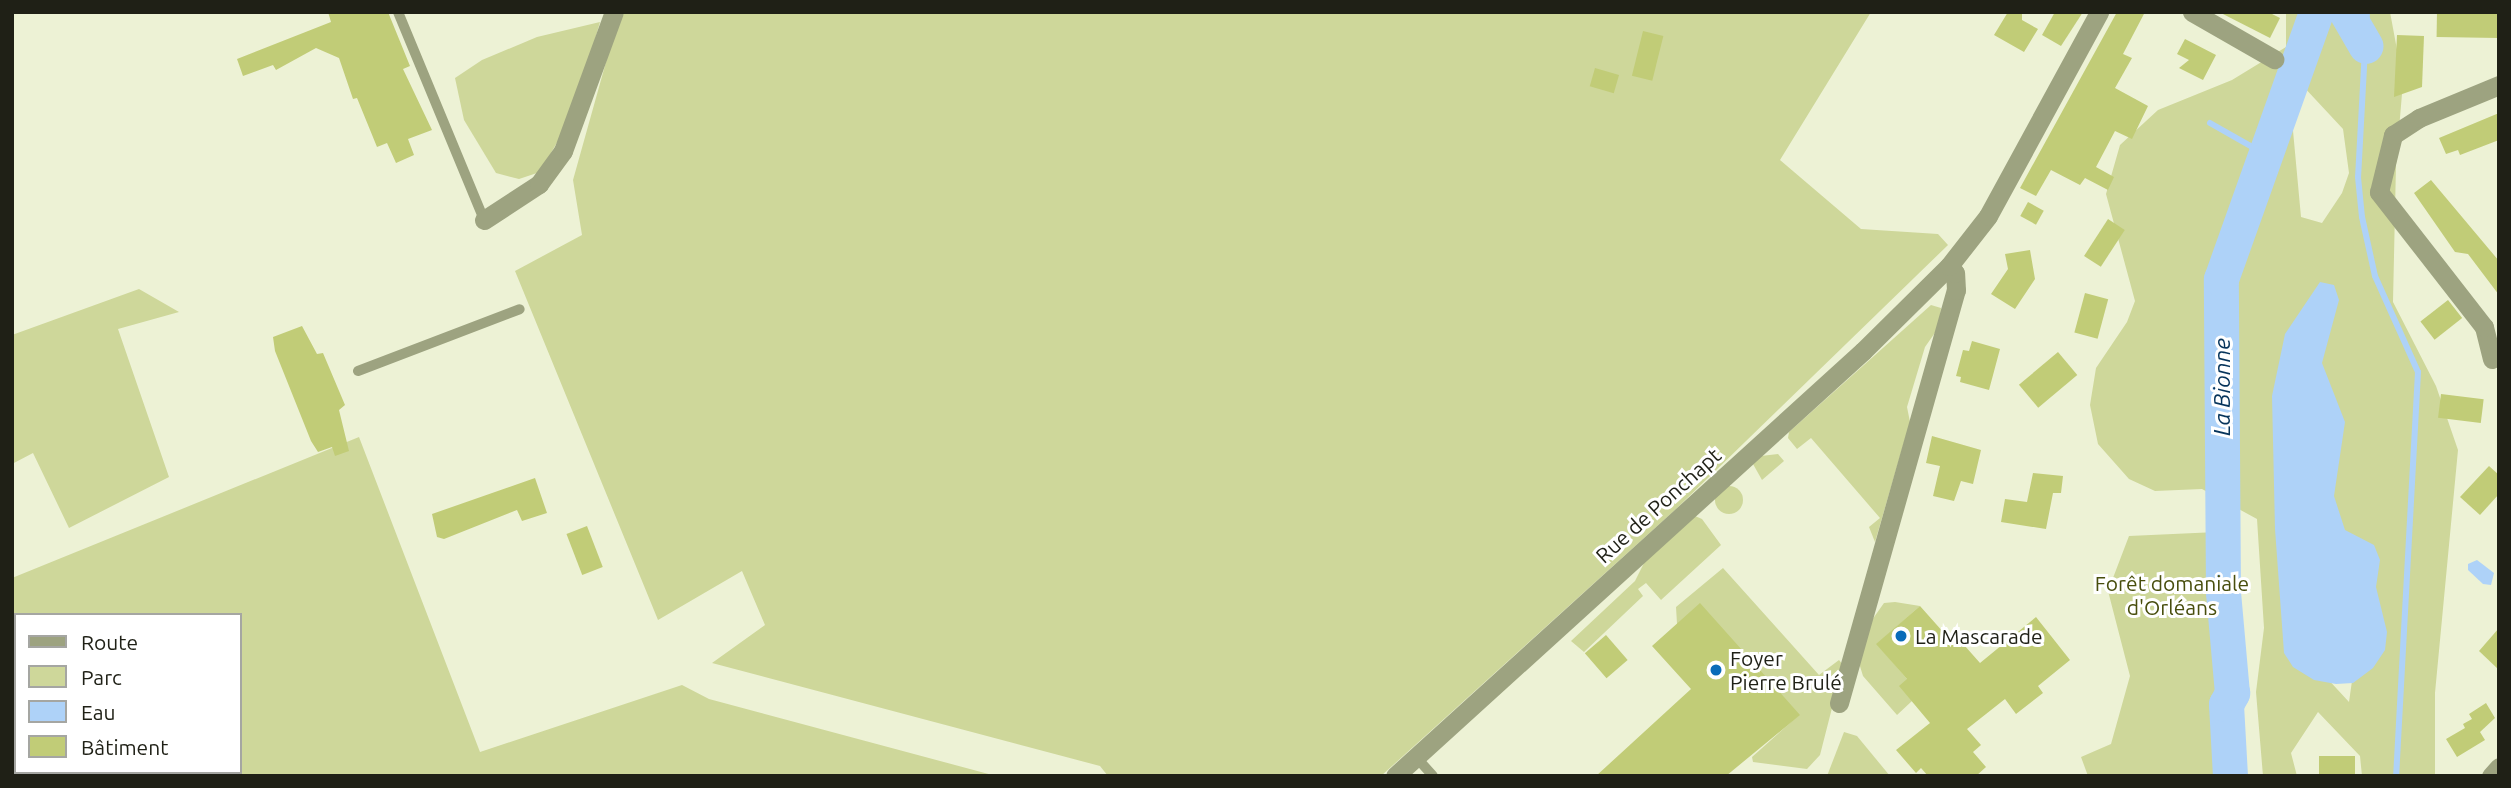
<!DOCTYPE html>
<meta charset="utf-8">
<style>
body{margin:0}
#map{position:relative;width:2511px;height:788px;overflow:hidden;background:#edf2d5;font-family:Ubuntu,sans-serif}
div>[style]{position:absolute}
.green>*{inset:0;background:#ced79a}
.round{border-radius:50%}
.water>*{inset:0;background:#aed2f8}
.stream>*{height:6px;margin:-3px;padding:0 3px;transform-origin:3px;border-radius:3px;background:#aed2f8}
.river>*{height:35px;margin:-17.5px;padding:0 17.5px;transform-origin:17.5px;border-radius:17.5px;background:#aed2f8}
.building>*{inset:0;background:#c1cc77;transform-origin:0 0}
.service>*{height:10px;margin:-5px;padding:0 5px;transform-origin:5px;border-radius:5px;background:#9da380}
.minor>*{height:19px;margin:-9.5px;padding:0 9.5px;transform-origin:9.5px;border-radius:9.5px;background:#9da380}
.tertiary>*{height:19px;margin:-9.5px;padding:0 9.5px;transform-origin:9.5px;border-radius:9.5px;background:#9da380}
.dots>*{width:19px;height:19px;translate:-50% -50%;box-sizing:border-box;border:4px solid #fff;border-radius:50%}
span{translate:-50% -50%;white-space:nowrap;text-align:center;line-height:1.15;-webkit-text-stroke:6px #fff;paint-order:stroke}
.street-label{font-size:21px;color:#1f2016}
.park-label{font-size:21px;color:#484e0d}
.poi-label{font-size:21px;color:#1f2016}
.left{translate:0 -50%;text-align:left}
.water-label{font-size:23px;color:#06345b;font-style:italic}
.frame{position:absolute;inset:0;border:14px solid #1f2016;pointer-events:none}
.legend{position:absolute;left:14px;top:613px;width:228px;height:161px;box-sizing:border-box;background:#fff;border:2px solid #a5a6a2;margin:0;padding:9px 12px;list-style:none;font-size:21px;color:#1f2016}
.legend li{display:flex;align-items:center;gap:14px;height:35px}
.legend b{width:35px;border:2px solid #a5a6a2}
</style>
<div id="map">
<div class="green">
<div style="clip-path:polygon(620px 12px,1871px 12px,1780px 160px,1861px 229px,1938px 234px,1948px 245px,1676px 509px,1381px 776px,1108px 776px,1100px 766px,712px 663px,765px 625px,742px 571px,658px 620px,515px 271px,582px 235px,573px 180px)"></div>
<div style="clip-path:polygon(evenodd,2286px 12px,2390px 12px,2403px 82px,2396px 165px,2393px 302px,2436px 386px,2458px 450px,2435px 693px,2435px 776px,2362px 776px,2360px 756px,2318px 712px,2291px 753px,2297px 776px,2263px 776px,2256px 692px,2264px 628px,2257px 519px,2202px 489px,2155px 491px,2129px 479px,2098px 444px,2090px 405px,2096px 368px,2127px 322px,2135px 301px,2106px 194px,2120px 145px,2158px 110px,2232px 80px,2286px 47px,2286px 12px,2302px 85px,2343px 129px,2349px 173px,2342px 193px,2322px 223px,2301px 217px,2291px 109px,2302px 85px,2286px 12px,2337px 532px,2353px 674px,2349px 702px,2301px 650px,2337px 532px)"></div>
<div style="clip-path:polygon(600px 22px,574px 113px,540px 172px,519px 179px,496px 173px,464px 120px,455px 78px,482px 60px,537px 37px)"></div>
<div style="clip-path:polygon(139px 289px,179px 312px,118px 329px,169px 477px,69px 528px,33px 453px,12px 464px,12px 335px)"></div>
<div style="clip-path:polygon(1931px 305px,1941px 308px,1939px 327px,1925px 347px,1907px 407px,1910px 422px,1875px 542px,1869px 527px,1880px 518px,1811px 438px,1797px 449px,1788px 438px,1789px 432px)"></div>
<div style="clip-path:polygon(evenodd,359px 437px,480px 752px,682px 685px,709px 699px,996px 776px,12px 776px,12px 578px,359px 437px,16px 615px,240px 615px,240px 772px,16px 772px,16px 615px)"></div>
<div style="clip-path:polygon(1778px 454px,1784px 461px,1762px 480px,1753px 464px,1761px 456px)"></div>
<div class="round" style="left:1715px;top:486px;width:28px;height:28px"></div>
<div style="clip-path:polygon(1695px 516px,1702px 519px,1721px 545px,1661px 600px,1646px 583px,1638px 589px,1643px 596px,1584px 652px,1571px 641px,1635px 581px,1646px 559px)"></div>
<div style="clip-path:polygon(2239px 531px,2221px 741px,2223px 776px,2088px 776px,2081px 757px,2111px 744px,2130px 676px,2108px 591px,2129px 536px)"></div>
<div style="clip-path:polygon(1723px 568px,1819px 675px,1839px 660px,1843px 665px,1820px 755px,1807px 769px,1753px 762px,1752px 757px,1799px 715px,1677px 624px,1676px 607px)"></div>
<div style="clip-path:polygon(1895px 602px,1920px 606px,1877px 644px,1907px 679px,1912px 701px,1897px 715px,1863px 676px,1859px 663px,1867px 627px,1884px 603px)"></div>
<div style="clip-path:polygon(1844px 732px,1857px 736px,1890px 776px,1827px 776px)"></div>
</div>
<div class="water">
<div style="clip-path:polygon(2320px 282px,2334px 285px,2339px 300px,2322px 363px,2345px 422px,2334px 496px,2345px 530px,2374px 545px,2380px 560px,2376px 587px,2387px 632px,2385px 650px,2373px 668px,2353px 683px,2336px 684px,2314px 680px,2293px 667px,2284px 653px,2275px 529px,2272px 396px,2285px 334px)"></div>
<div style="clip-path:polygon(2477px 560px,2494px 573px,2491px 585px,2483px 584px,2468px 570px,2468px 564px)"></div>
</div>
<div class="stream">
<div style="left:2367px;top:12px;width:165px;rotate:93.1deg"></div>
<div style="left:2358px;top:177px;width:40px;rotate:84.3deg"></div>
<div style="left:2362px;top:217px;width:60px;rotate:77.6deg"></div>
<div style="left:2375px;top:276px;width:105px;rotate:65.9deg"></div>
<div style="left:2418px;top:372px;width:405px;rotate:93.1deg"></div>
<div style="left:2210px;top:123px;width:61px;rotate:29.5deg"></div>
</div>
<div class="river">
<div style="left:2346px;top:12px;width:39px;rotate:60deg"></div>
<div style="left:2230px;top:776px;width:72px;rotate:-93.2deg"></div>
<div style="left:2226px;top:704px;width:13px;rotate:-61deg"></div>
<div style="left:2232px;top:693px;width:101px;rotate:-95.1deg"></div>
<div style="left:2223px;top:592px;width:313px;rotate:-90.4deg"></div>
<div style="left:2221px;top:279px;width:283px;rotate:-70.4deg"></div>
</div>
<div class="building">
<div style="clip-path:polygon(328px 12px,388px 12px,410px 66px,403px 69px,432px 130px,408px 139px,414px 155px,396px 163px,387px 143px,377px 147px,357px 98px,353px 99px,339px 58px,316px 48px,276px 70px,273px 65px,243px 76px,237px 59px,331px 22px)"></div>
<div style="clip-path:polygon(2008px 12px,2022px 12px,2022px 20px,2038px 29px,2024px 52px,1994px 35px)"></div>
<div style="clip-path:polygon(2055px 12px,2083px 12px,2061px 46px,2042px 35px)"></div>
<div style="clip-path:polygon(2117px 12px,2145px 12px,2123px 54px,2132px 58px,2115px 88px,2148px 106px,2132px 139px,2115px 131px,2096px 167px,2114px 177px,2108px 190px,2085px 178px,2080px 185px,2051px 170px,2036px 196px,2020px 188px)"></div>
<div style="clip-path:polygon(2219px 12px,2268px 12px,2280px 18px,2270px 38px)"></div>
<div style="left:2437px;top:12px;width:62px;height:25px;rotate:1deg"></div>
<div style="left:1643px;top:31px;width:21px;height:46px;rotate:14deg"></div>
<div style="clip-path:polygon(2397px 35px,2424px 36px,2422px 87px,2394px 97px)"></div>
<div style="clip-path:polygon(2185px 39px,2216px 55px,2203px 80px,2179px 68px,2189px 60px,2177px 54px)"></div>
<div style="left:1595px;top:68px;width:25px;height:19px;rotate:16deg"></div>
<div style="clip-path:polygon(2499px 113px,2499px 140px,2460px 155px,2458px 150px,2446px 154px,2439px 138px)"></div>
<div style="clip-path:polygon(2431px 180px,2499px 261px,2499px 295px,2468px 254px,2455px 252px,2414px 193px)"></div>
<div style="left:2028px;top:202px;width:18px;height:16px;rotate:29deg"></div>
<div style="left:2108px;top:219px;width:20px;height:44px;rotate:33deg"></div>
<div style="clip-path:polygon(2030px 250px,2035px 279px,2015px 309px,1991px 294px,2008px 269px,2005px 254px)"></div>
<div style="left:2085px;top:293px;width:24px;height:41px;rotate:15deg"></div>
<div style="left:2448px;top:300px;width:23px;height:35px;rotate:52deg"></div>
<div style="clip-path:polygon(302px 326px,317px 354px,323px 353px,345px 405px,339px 410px,349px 451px,335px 456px,332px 447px,318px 452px,311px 441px,275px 351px,273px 337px)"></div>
<div style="clip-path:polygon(1972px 341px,2000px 349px,1989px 390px,1960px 382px,1961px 377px,1956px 376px,1963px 350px,1969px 351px)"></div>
<div style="left:2058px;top:352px;width:30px;height:51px;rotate:50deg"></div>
<div style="left:2441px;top:394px;width:43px;height:24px;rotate:7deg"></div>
<div style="clip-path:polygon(1932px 436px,1981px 450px,1973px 484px,1961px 481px,1954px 501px,1933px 496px,1940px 466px,1926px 463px)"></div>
<div style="clip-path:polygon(2489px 466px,2499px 475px,2499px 494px,2480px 515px,2460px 497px)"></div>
<div style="clip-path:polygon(2033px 473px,2063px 476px,2061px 493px,2053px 493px,2046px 529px,2001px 522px,2005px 499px,2027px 502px)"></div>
<div style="clip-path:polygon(535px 478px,547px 513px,522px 521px,517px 510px,444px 539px,437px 537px,432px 514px)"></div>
<div style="left:587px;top:526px;width:44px;height:22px;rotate:69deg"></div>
<div style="clip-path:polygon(1700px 603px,1800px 715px,1726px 776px,1596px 776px,1691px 689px,1652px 646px)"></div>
<div style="clip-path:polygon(1920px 606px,1952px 642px,1957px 637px,1980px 663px,2036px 617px,2070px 660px,2038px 686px,2043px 693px,2016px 714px,2005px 699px,1967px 729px,1981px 745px,1973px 752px,1986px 767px,1976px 776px,1928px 776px,1921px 768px,1916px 773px,1896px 750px,1930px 723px,1899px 686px,1907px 679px,1876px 644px)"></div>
<div style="clip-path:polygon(2499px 628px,2499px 670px,2479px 651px)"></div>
<div style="left:1606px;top:635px;width:33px;height:28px;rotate:49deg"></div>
<div style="clip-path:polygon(2486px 703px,2495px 718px,2480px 732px,2485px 740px,2457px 757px,2446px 739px,2465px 728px,2463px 724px,2472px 719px,2469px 714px)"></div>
<div style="left:2319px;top:756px;width:36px;height:20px"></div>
</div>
<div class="service">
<div style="left:398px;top:12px;width:225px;rotate:67.5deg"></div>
<div style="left:358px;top:371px;width:173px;rotate:-20.9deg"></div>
<div style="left:1416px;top:757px;width:25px;rotate:48deg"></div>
</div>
<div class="minor">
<div style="left:2192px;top:12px;width:95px;rotate:29.8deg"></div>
<div style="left:484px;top:220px;width:66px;rotate:-33.2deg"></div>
<div style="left:539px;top:184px;width:41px;rotate:-54deg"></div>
<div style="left:563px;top:151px;width:148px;rotate:-69.9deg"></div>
<div style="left:2492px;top:359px;width:33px;rotate:-104deg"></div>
<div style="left:2484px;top:327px;width:171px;rotate:-127.9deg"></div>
<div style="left:2379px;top:192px;width:59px;rotate:-76.2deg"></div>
<div style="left:2393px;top:135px;width:31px;rotate:-33deg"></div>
<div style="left:2419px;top:118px;width:87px;rotate:-22.4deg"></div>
<div style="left:1839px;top:703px;width:429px;rotate:-74.2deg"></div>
<div style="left:1956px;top:290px;width:17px;rotate:-93deg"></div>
<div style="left:1955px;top:273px;width:9px;rotate:-131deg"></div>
<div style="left:2491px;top:776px;width:12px;rotate:-48deg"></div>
</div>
<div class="tertiary">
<div style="left:1395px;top:776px;width:632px;rotate:-42.24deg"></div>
<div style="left:1863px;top:351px;width:121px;rotate:-44.7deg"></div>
<div style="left:1949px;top:266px;width:63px;rotate:-52deg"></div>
<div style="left:1988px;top:216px;width:232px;rotate:-61.4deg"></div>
</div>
<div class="dots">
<div style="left:1901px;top:636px;background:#0a6cb9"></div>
<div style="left:1716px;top:670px;background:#0a6cb9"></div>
</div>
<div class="street-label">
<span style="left:1658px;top:505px;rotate:-42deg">Rue de Ponchapt</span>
</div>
<div class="park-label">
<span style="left:2172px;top:595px">Forêt domaniale<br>d'Orléans</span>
</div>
<div class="poi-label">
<span class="left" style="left:1915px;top:636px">La Mascarade</span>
<span class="left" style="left:1730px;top:670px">Foyer<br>Pierre Brulé</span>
</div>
<div class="water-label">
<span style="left:2222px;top:387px;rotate:-90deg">La Bionne</span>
</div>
<div class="frame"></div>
<ul class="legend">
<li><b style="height:9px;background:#9da380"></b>Route</li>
<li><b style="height:19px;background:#ced79a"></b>Parc</li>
<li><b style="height:19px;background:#aed2f8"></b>Eau</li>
<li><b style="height:19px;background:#c1cc77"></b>Bâtiment</li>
</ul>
</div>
